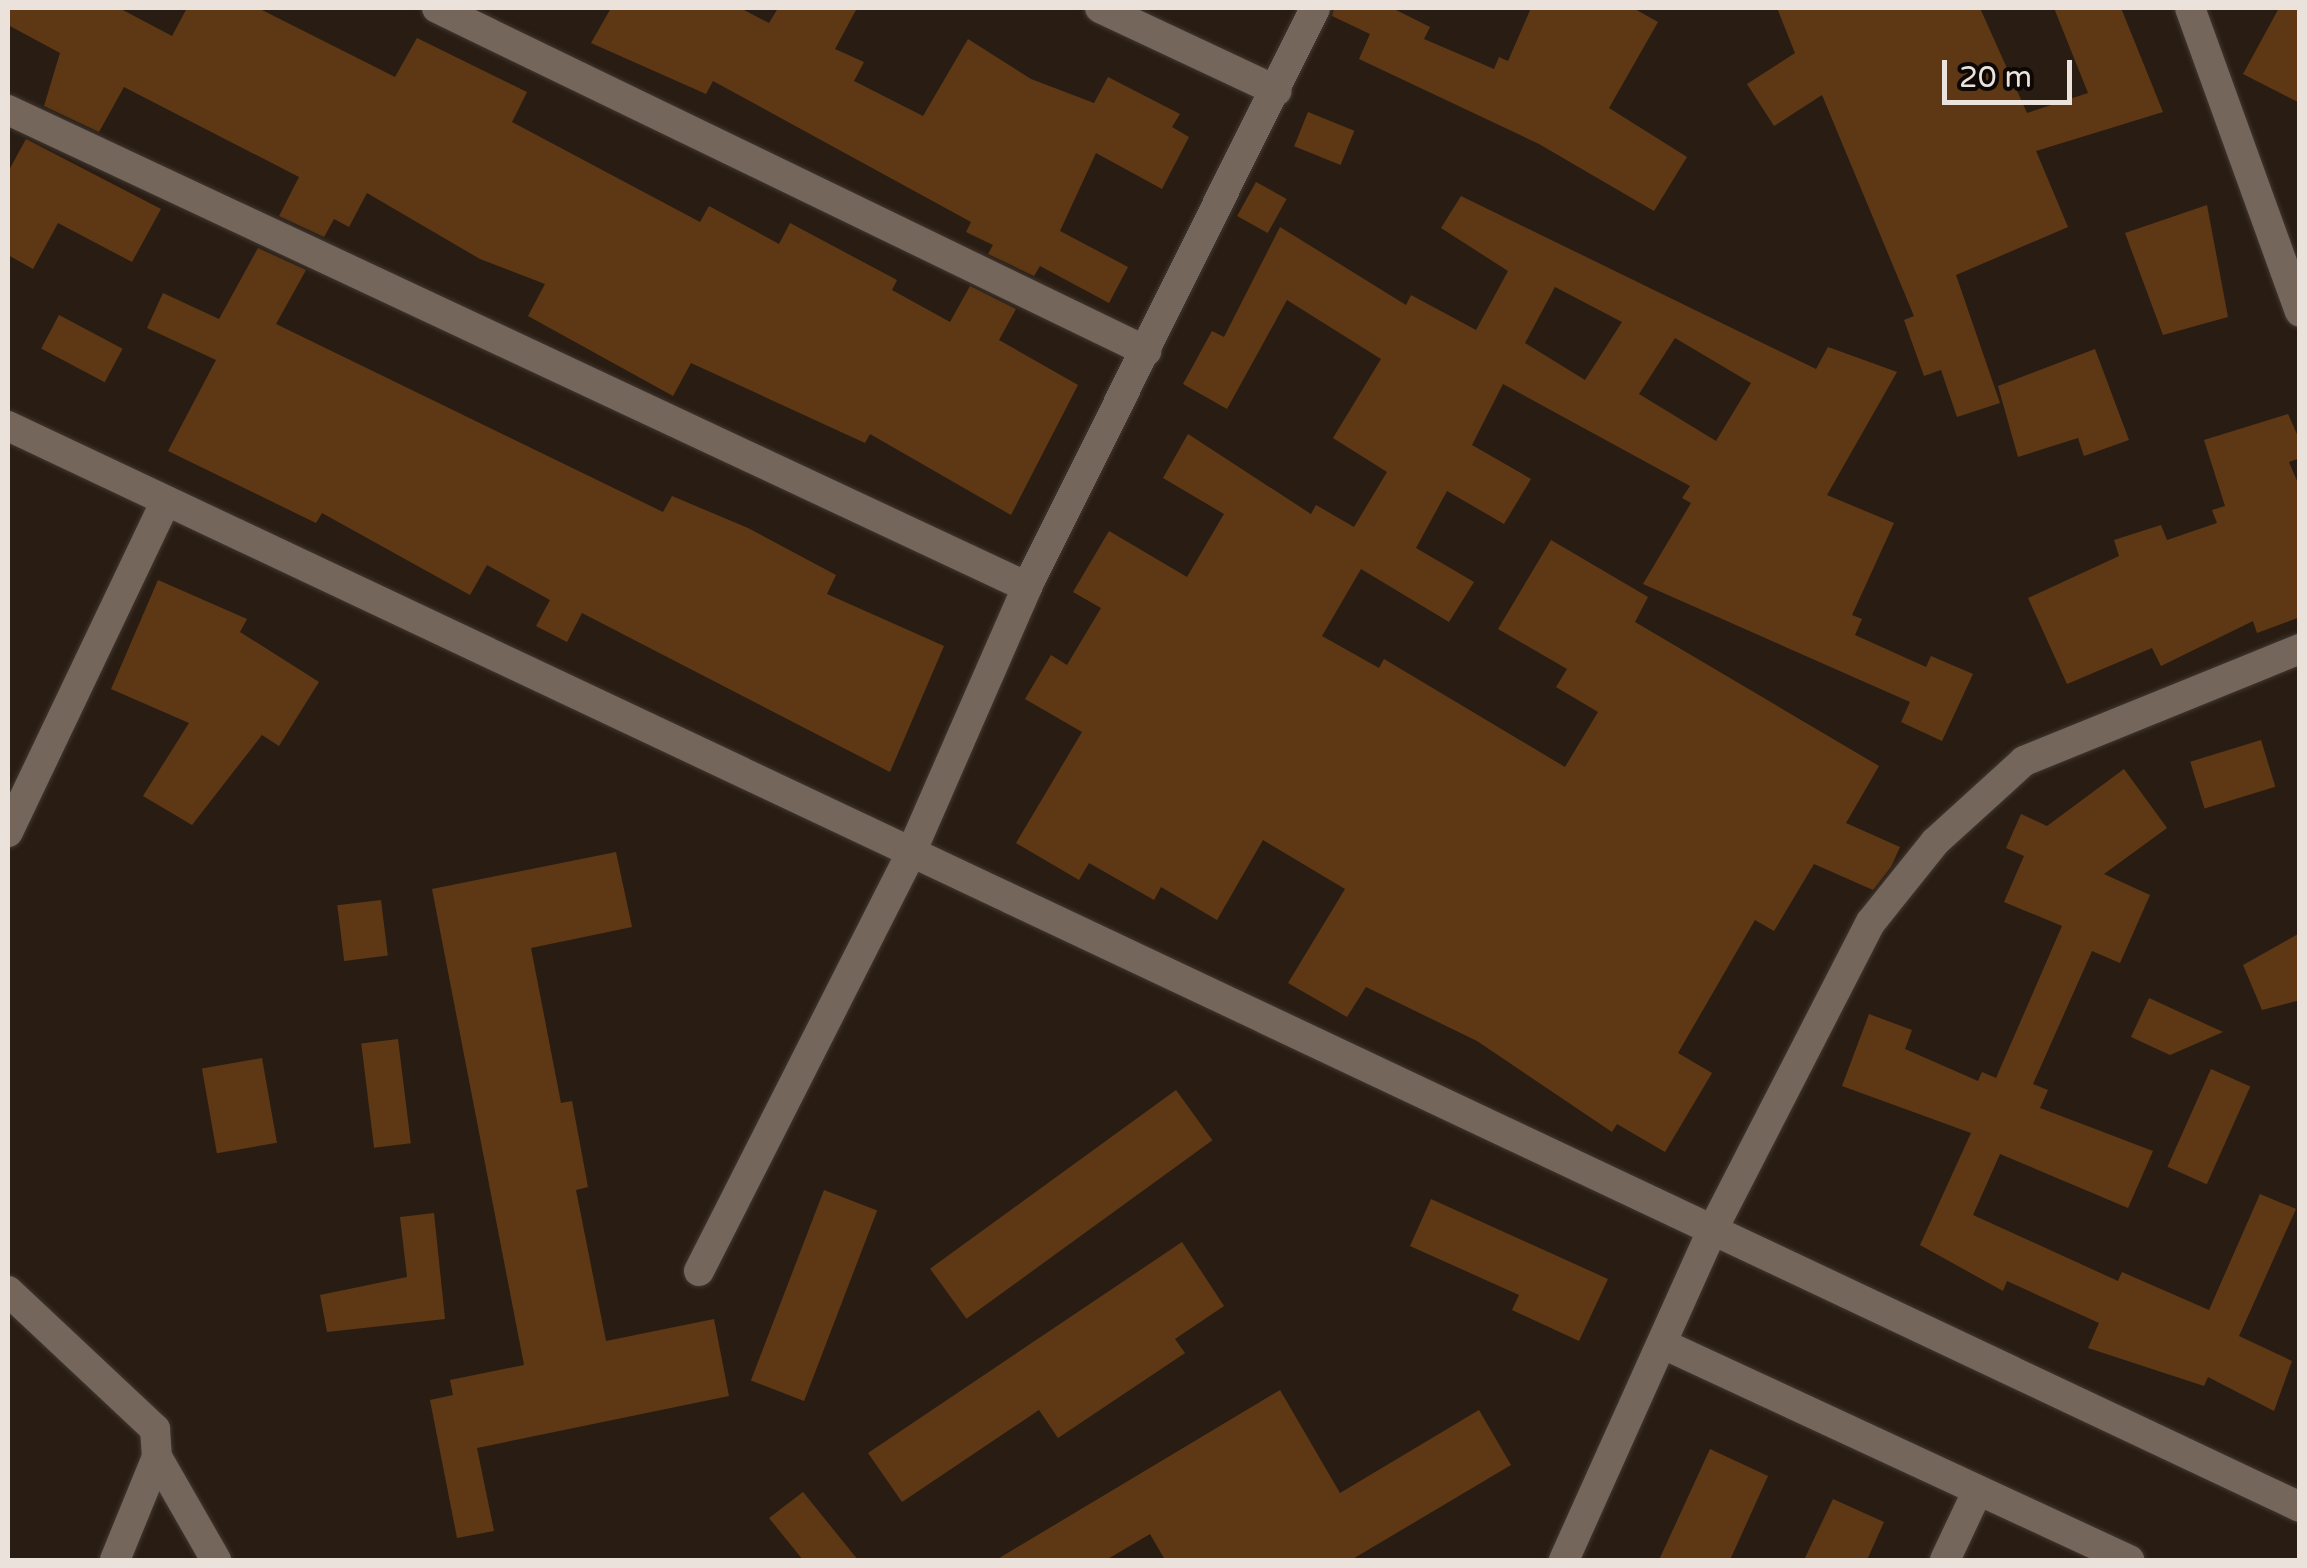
<!DOCTYPE html>
<style>
body{margin:0}
#map{position:relative;width:2307px;height:1568px;overflow:hidden;background:#291d13;font-family:"Varela Round",sans-serif}
div>[style]{position:absolute}
.building>*{inset:0;background:#5e3814;transform-origin:0 0}
.roads{filter:drop-shadow(0 0 2px #413731) drop-shadow(0 0 2px #413731)}
.minor>*{height:30px;margin:-15px;padding:0 15px;transform-origin:15px;border-radius:15px;background:#74665a}
span{translate:-50% -50%;white-space:nowrap;text-align:center;line-height:1.15;-webkit-text-stroke:9px #0d0805;paint-order:stroke}
.frame{position:absolute;inset:0;border:10px solid #ebe2dc;pointer-events:none}
.scale{position:absolute;left:1942px;top:60px;width:130px;height:45px;box-sizing:border-box;border:5px solid #ebe2dc;border-top:0;padding-left:12px;font-size:30px;line-height:35px;white-space:nowrap;color:#ebe2dc;-webkit-text-stroke:8px #0d0805;paint-order:stroke}
</style>
<div id="map">
<div class="building">
<div style="clip-path:polygon(8px 8px,119px 8px,172px 36px,187px 8px,258px 8px,395px 77px,417px 38px,527px 92px,512px 122px,700px 222px,709px 206px,779px 244px,790px 223px,897px 280px,892px 290px,950px 322px,970px 286px,1016px 309px,999px 340px,1078px 385px,1011px 515px,870px 434px,865px 443px,691px 363px,673px 396px,528px 316px,545px 284px,480px 259px,367px 193px,349px 227px,334px 219px,324px 237px,279px 216px,299px 177px,124px 87px,99px 132px,44px 106px,60px 53px,8px 25px)"></div>
<div style="clip-path:polygon(611px 8px,740px 8px,769px 23px,778px 8px,857px 8px,835px 49px,864px 62px,854px 81px,923px 116px,968px 39px,1031px 79px,1094px 103px,1108px 77px,1180px 114px,1172px 127px,1189px 137px,1162px 189px,1096px 153px,1060px 231px,1128px 267px,1109px 303px,1040px 266px,1034px 276px,988px 254px,993px 245px,966px 232px,971px 222px,713px 81px,706px 94px,591px 43px)"></div>
<div style="clip-path:polygon(1334px 8px,1392px 8px,1430px 27px,1424px 39px,1494px 69px,1499px 57px,1508px 61px,1531px 8px,1633px 8px,1658px 22px,1609px 108px,1687px 157px,1654px 211px,1539px 144px,1359px 59px,1370px 34px,1332px 16px)"></div>
<div style="clip-path:polygon(1777px 8px,1980px 8px,2027px 113px,2088px 93px,2054px 8px,2121px 8px,2163px 112px,2036px 151px,2068px 227px,1956px 275px,2000px 403px,1957px 417px,1941px 370px,1924px 376px,1904px 320px,1914px 316px,1822px 95px,1774px 126px,1747px 84px,1795px 53px)"></div>
<div style="clip-path:polygon(2279px 8px,2300px 8px,2300px 103px,2243px 74px)"></div>
<div style="left:1308px;top:112px;width:50px;height:37px;rotate:22deg"></div>
<div style="clip-path:polygon(26px 139px,161px 209px,132px 262px,58px 223px,33px 269px,8px 255px,8px 172px)"></div>
<div style="left:1256px;top:182px;width:35px;height:39px;rotate:29deg"></div>
<div style="clip-path:polygon(evenodd,1461px 196px,1816px 369px,1828px 347px,1897px 372px,1827px 495px,1894px 523px,1852px 615px,1862px 619px,1855px 635px,1926px 667px,1931px 656px,1973px 674px,1942px 741px,1901px 722px,1910px 702px,1643px 584px,1691px 503px,1682px 498px,1690px 486px,1503px 384px,1472px 445px,1531px 479px,1504px 524px,1447px 491px,1416px 548px,1474px 582px,1449px 622px,1361px 569px,1322px 636px,1379px 668px,1384px 659px,1565px 767px,1598px 712px,1556px 687px,1567px 669px,1498px 629px,1551px 540px,1648px 597px,1635px 622px,1879px 766px,1846px 823px,1900px 847px,1891px 867px,1873px 890px,1814px 864px,1774px 931px,1755px 920px,1678px 1053px,1712px 1073px,1665px 1152px,1617px 1124px,1612px 1132px,1477px 1041px,1366px 987px,1347px 1017px,1288px 983px,1345px 889px,1263px 840px,1217px 920px,1161px 887px,1154px 900px,1089px 863px,1079px 880px,1016px 843px,1082px 732px,1025px 699px,1051px 655px,1067px 665px,1101px 608px,1073px 592px,1109px 531px,1187px 577px,1224px 514px,1163px 478px,1188px 434px,1311px 514px,1316px 505px,1354px 527px,1387px 472px,1333px 438px,1381px 359px,1287px 300px,1227px 409px,1183px 384px,1212px 331px,1224px 337px,1280px 227px,1406px 305px,1411px 295px,1476px 330px,1508px 271px,1441px 228px,1461px 196px,1555px 287px,1622px 322px,1585px 380px,1525px 343px,1555px 287px,1461px 196px,1675px 338px,1751px 383px,1716px 441px,1639px 394px,1675px 338px)"></div>
<div style="clip-path:polygon(2207px 205px,2228px 317px,2163px 335px,2125px 233px)"></div>
<div style="clip-path:polygon(258px 248px,306px 270px,276px 324px,663px 512px,672px 496px,748px 528px,836px 575px,827px 594px,944px 646px,890px 772px,582px 613px,567px 642px,536px 626px,550px 600px,487px 565px,470px 595px,322px 513px,316px 523px,168px 451px,216px 360px,147px 328px,163px 293px,219px 319px)"></div>
<div style="left:59px;top:315px;width:72px;height:38px;rotate:28deg"></div>
<div style="clip-path:polygon(2095px 349px,2129px 440px,2084px 456px,2078px 438px,2018px 457px,1998px 386px)"></div>
<div style="clip-path:polygon(2288px 414px,2300px 441px,2300px 458px,2289px 462px,2300px 488px,2300px 617px,2257px 633px,2253px 621px,2161px 666px,2152px 648px,2067px 684px,2028px 598px,2119px 556px,2114px 540px,2161px 525px,2167px 540px,2217px 523px,2212px 510px,2225px 506px,2204px 440px)"></div>
<div style="clip-path:polygon(158px 580px,247px 619px,240px 632px,319px 682px,279px 746px,262px 735px,192px 825px,143px 796px,189px 723px,111px 689px)"></div>
<div style="left:2261px;top:740px;width:49px;height:74px;rotate:73deg"></div>
<div style="clip-path:polygon(2124px 769px,2167px 828px,2104px 874px,2150px 895px,2120px 963px,2092px 951px,2033px 1084px,2048px 1090px,2040px 1108px,2153px 1151px,2128px 1208px,2000px 1154px,1973px 1215px,2118px 1281px,2122px 1272px,2209px 1310px,2260px 1194px,2296px 1209px,2239px 1336px,2292px 1361px,2274px 1411px,2208px 1377px,2204px 1386px,2088px 1348px,2099px 1323px,2007px 1281px,2003px 1291px,1920px 1245px,1971px 1133px,1842px 1086px,1869px 1014px,1912px 1030px,1905px 1049px,1978px 1081px,1982px 1072px,1996px 1078px,2062px 926px,2004px 902px,2024px 856px,2006px 848px,2021px 814px,2047px 826px)"></div>
<div style="clip-path:polygon(616px 852px,632px 927px,531px 948px,561px 1103px,572px 1101px,588px 1187px,576px 1190px,606px 1341px,714px 1319px,729px 1396px,477px 1448px,494px 1531px,457px 1538px,430px 1400px,453px 1395px,450px 1380px,524px 1365px,432px 889px)"></div>
<div style="left:381px;top:900px;width:56px;height:44px;rotate:83deg"></div>
<div style="clip-path:polygon(2300px 933px,2300px 1000px,2262px 1010px,2243px 965px)"></div>
<div style="clip-path:polygon(2149px 998px,2223px 1032px,2170px 1055px,2131px 1037px)"></div>
<div style="left:398px;top:1039px;width:105px;height:37px;rotate:83deg"></div>
<div style="left:262px;top:1058px;width:86px;height:61px;rotate:80deg"></div>
<div style="left:2211px;top:1069px;width:43px;height:107px;rotate:24deg"></div>
<div style="left:1176px;top:1090px;width:62px;height:304px;rotate:54deg"></div>
<div style="left:824px;top:1190px;width:57px;height:204px;rotate:21deg"></div>
<div style="clip-path:polygon(1431px 1199px,1608px 1279px,1579px 1341px,1512px 1310px,1519px 1295px,1410px 1246px)"></div>
<div style="clip-path:polygon(434px 1213px,445px 1319px,327px 1332px,320px 1295px,407px 1277px,400px 1217px)"></div>
<div style="clip-path:polygon(1182px 1242px,1224px 1306px,1175px 1339px,1185px 1353px,1058px 1438px,1039px 1410px,902px 1502px,868px 1453px)"></div>
<div style="clip-path:polygon(1280px 1390px,1340px 1493px,1479px 1410px,1511px 1465px,1351px 1560px,1165px 1560px,1150px 1534px,1106px 1560px,996px 1560px)"></div>
<div style="clip-path:polygon(1710px 1449px,1768px 1476px,1730px 1560px,1659px 1560px)"></div>
<div style="clip-path:polygon(803px 1492px,858px 1560px,803px 1560px,769px 1518px)"></div>
<div style="clip-path:polygon(1833px 1499px,1884px 1522px,1867px 1560px,1804px 1560px)"></div>
</div>
<div class="roads">
<div class="minor">
<div style="left:437px;top:8px;width:788px;rotate:25.82deg"></div>
<div style="left:1100px;top:8px;width:195px;rotate:25.1deg"></div>
<div style="left:2190px;top:8px;width:323px;rotate:70.1deg"></div>
<div style="left:8px;top:110px;width:1125px;rotate:25.08deg"></div>
<div style="left:8px;top:426px;width:2534px;rotate:25.25deg"></div>
<div style="left:8px;top:832px;width:367px;rotate:-64.5deg"></div>
<div style="left:699px;top:1271px;width:466px;rotate:-63.1deg"></div>
<div style="left:910px;top:855px;width:292px;rotate:-66.4deg"></div>
<div style="left:1027px;top:587px;width:647px;rotate:-63.55deg"></div>
<div style="left:8px;top:1291px;width:202px;rotate:43.2deg"></div>
<div style="left:155px;top:1429px;width:28px;rotate:86deg"></div>
<div style="left:157px;top:1457px;width:111px;rotate:112.2deg"></div>
<div style="left:1663px;top:1344px;width:514px;rotate:24.87deg"></div>
<div style="left:157px;top:1457px;width:119px;rotate:60.2deg"></div>
<div style="left:1564px;top:1560px;width:365px;rotate:-65.8deg"></div>
<div style="left:1714px;top:1227px;width:343px;rotate:-62.8deg"></div>
<div style="left:1871px;top:922px;width:102px;rotate:-51.3deg"></div>
<div style="left:1935px;top:842px;width:120px;rotate:-42.3deg"></div>
<div style="left:2024px;top:761px;width:298px;rotate:-22.1deg"></div>
<div style="left:1945px;top:1560px;width:77px;rotate:-64.8deg"></div>
</div>
</div>
<div class="frame"></div>
<div class="scale">20 m</div>
</div>
